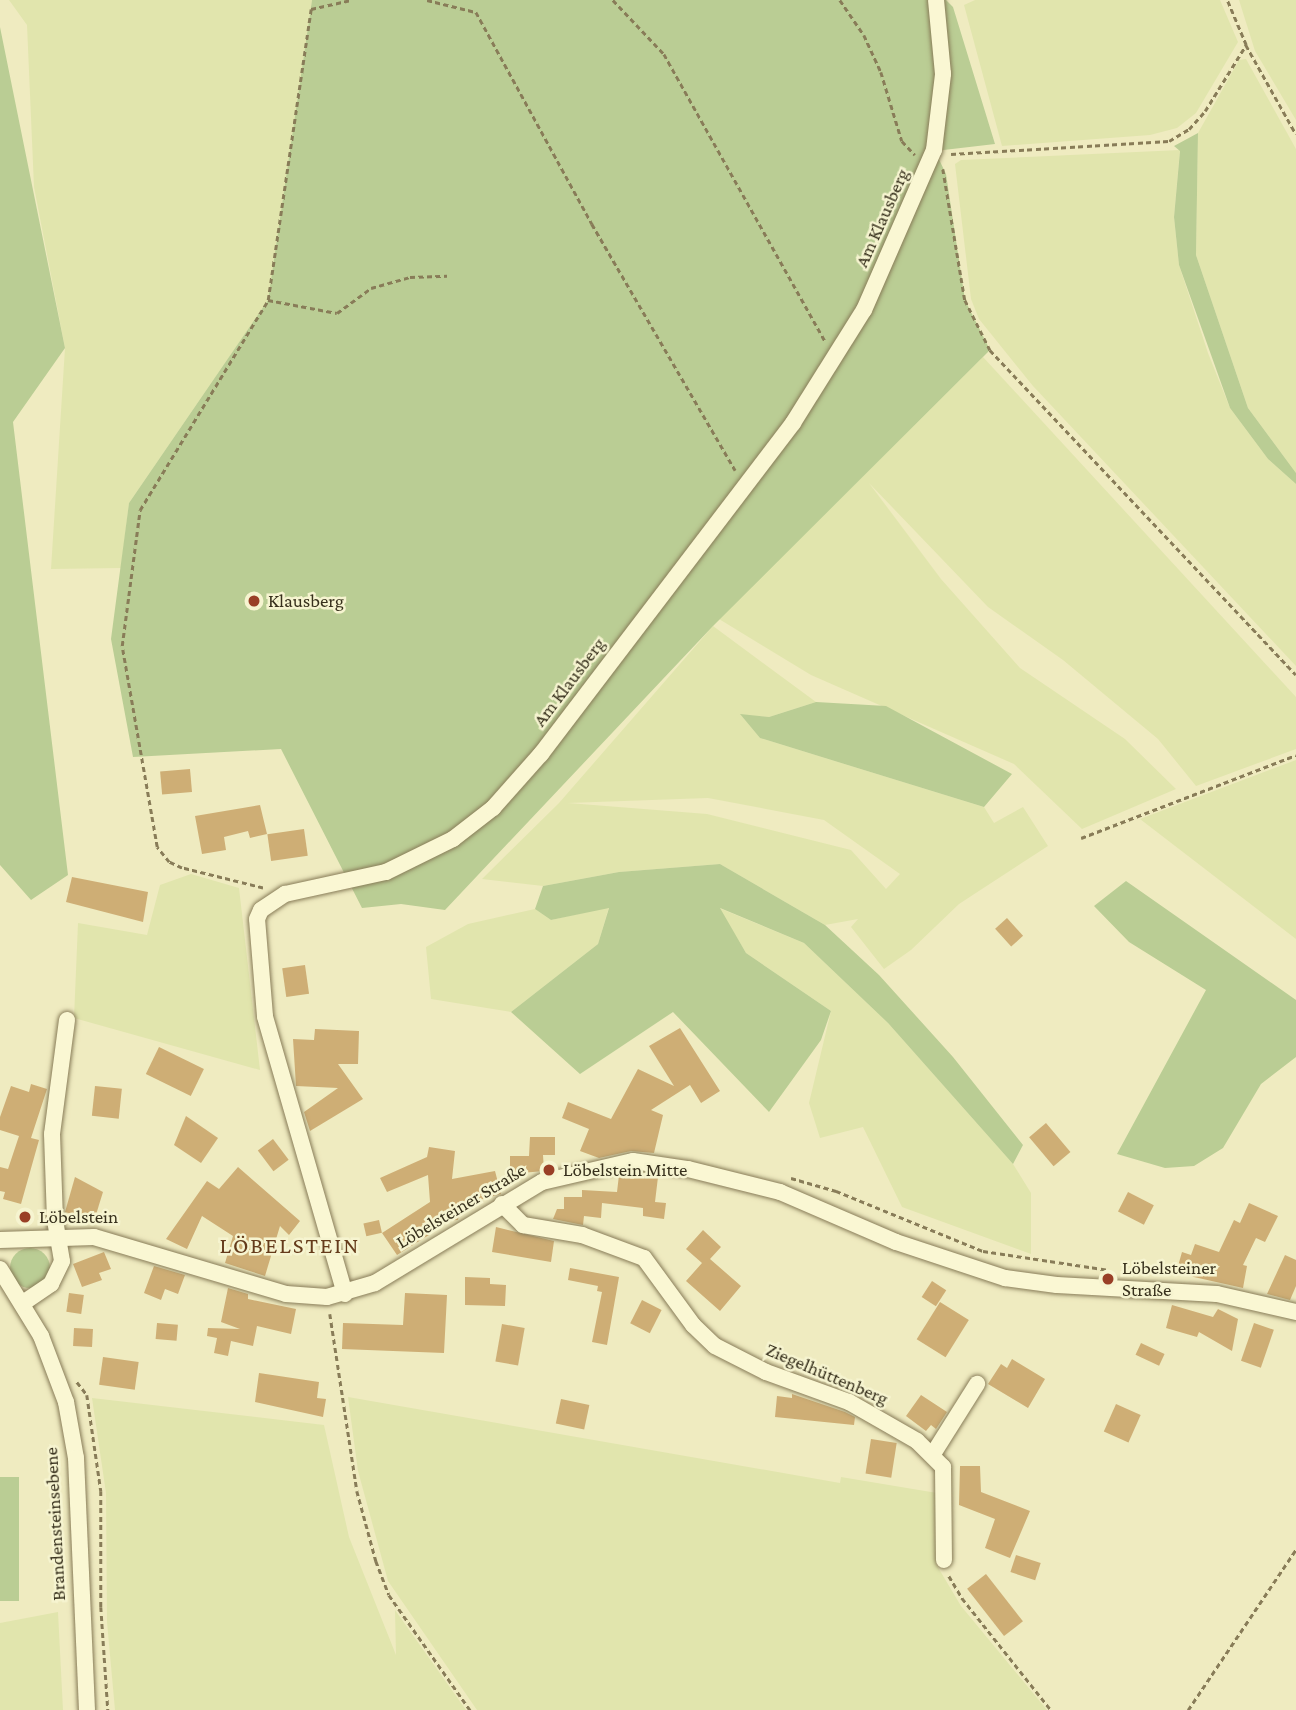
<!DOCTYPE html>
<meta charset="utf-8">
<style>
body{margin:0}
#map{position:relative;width:1296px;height:1710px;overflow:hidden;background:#efebc0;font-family:"Crimson Pro",serif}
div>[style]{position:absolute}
.farmland>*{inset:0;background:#e1e5ad}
.green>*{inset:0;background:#bacd94;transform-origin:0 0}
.round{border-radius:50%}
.building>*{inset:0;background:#ceae75;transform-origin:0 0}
.path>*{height:2.5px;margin-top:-1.25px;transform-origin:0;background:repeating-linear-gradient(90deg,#887c58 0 5px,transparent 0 8.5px)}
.roads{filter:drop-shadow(0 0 2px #887c58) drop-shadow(0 0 2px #887c58)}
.minor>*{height:16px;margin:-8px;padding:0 8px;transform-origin:8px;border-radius:8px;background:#faf7d3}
.dots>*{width:19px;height:19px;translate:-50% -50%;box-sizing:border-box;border:4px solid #f6f4d0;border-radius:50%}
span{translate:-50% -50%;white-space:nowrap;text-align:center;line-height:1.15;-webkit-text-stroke:5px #f6f4d0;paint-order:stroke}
.street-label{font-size:19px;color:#37301c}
.poi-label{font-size:19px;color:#37301c}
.left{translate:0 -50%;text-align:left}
.quarter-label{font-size:23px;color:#653b1b;letter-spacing:2px}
</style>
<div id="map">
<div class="farmland">
<div style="clip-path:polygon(9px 0,312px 0,268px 300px,129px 503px,121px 568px,51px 569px,65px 348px,34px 187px,27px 25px)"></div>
<div style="clip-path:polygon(975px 0,1220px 0,1238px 42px,1196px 113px,1177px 128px,1150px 135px,1002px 146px,964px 5px)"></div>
<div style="clip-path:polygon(1239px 0,1296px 0,1296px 120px,1255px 51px)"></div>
<div style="clip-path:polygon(1246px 59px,1296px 149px,1296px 473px,1248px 408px,1196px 255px,1198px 133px,1239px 60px)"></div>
<div style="clip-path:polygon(1180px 150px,1174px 217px,1179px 265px,1208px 353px,1230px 408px,1268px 459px,1296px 484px,1296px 666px,1033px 386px,979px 319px,971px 299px,955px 164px,961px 160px)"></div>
<div style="clip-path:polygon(983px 357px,1296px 697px,1296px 749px,1196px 786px,1158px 739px,1063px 660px,988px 607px,869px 483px,941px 579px,1020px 668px,1125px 739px,1176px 789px,1082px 829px,1014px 764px,811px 675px,719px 619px)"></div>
<div style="clip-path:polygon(evenodd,713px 626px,816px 702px,769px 717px,741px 715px,760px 738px,984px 807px,994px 823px,1023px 807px,1048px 846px,959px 904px,911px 950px,884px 969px,851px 927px,858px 919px,825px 925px,720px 864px,619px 872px,543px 886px,482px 879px,559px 803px,713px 626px,708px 798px,824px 820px,900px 874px,886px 889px,851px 850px,707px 814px,568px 803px,708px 798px)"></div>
<div style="clip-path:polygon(1296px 760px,1296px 939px,1140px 819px)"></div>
<div style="clip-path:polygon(191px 874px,239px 888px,260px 1070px,74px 1018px,78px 923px,147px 935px,160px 885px)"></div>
<div style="clip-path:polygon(609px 907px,598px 944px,511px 1012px,431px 999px,426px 947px,468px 924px,535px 909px,551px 920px)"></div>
<div style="clip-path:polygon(719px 908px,804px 943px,888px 1023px,1013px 1164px,1031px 1193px,1031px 1254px,902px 1207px,863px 1127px,820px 1138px,809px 1103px,831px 1011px,746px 953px)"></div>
<div style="clip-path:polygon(348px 1397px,840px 1483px,841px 1477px,937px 1493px,936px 1564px,961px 1606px,1047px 1710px,477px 1710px,388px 1581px,358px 1471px)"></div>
<div style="clip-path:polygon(92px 1398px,324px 1425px,349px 1537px,396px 1655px,395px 1610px,466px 1710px,115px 1710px,107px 1622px,106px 1493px)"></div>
<div style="clip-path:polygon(58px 1612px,63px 1710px,0 1710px,0 1623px)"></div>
</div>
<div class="green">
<div style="clip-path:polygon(312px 0,946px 0,953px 7px,995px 144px,935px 151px,946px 174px,965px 300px,990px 350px,713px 626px,445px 910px,401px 904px,362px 908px,281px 749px,133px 757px,111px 639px,129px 503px,268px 300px)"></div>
<div style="clip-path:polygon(0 27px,65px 348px,13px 422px,68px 875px,31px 900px,0 865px)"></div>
<div style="clip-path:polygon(1198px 133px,1196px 255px,1248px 408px,1296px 473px,1296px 484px,1268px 459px,1230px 408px,1179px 265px,1174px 217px,1180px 151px,1174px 146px)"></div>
<div style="clip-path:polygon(816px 702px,886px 706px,1012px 774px,984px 807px,760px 738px,740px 714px,769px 717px)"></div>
<div style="clip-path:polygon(720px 864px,825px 925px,879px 975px,953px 1057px,1023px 1145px,1013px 1164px,888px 1023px,804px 943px,720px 908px,746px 953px,831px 1011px,821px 1040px,769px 1112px,673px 1012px,580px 1074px,511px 1012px,598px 944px,609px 908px,551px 920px,535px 909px,543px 886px,619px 872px)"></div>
<div style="clip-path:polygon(1126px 881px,1296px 1000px,1296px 1057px,1261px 1084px,1223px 1148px,1194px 1166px,1165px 1168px,1117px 1154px,1206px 990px,1129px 942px,1094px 906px)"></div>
<div class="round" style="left:10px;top:1248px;width:40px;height:40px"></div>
<div style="left:0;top:1477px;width:19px;height:124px"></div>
</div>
<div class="building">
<div style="left:190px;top:769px;width:23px;height:30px;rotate:85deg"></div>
<div style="clip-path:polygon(260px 805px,267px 834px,250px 838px,248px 831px,224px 837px,226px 850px,202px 854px,195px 816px)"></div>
<div style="left:304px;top:829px;width:27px;height:37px;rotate:82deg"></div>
<div style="clip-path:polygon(72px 877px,148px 892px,143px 922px,66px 902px)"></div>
<div style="left:1007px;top:918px;width:24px;height:16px;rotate:48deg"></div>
<div style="left:305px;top:965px;width:29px;height:23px;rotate:82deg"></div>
<div style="clip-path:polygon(680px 1028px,720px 1091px,701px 1103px,690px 1085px,651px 1110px,663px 1115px,654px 1153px,631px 1151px,599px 1158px,580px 1151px,589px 1129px,562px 1118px,568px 1102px,611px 1119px,638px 1069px,674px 1086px,649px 1046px)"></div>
<div style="clip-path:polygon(315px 1029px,359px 1031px,358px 1064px,338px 1064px,363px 1099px,310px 1131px,304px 1112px,338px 1088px,296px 1086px,293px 1039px,314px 1040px)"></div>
<div style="left:159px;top:1047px;width:50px;height:30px;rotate:26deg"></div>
<div style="clip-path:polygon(31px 1084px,47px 1089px,31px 1138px,39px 1140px,21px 1204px,3px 1199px,5px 1192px,0 1191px,0 1167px,8px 1169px,19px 1136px,0 1130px,0 1117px,11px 1086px,29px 1092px)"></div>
<div style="left:95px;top:1086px;width:27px;height:30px;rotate:6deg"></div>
<div style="clip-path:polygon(186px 1116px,218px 1138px,201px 1163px,174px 1145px)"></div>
<div style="left:1046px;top:1123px;width:38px;height:22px;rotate:50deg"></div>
<div style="clip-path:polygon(530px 1137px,555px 1137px,555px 1155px,543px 1155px,544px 1171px,510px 1174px,510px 1156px,529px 1156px)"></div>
<div style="left:273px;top:1139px;width:26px;height:19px;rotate:53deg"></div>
<div style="clip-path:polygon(429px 1147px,455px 1151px,452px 1179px,495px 1171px,501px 1194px,461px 1205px,458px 1220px,422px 1223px,429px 1235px,397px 1255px,382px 1233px,430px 1202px,428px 1175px,387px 1192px,380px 1178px,427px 1157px)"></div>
<div style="clip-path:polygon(238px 1167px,300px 1221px,289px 1235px,280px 1226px,265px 1276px,225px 1263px,233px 1236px,202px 1216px,187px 1249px,166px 1239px,207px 1181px,219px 1189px)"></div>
<div style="clip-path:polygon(633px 1172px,658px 1177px,655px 1202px,666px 1203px,664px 1219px,643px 1216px,643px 1208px,602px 1203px,601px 1218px,584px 1216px,583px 1225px,553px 1219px,557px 1209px,564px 1209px,564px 1197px,582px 1197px,582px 1190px,617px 1192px,619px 1175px)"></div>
<div style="clip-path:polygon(75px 1177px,103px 1192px,94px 1221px,65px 1212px)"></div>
<div style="left:1128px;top:1192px;width:29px;height:22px;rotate:27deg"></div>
<div style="clip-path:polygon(1249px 1203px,1278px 1216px,1265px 1242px,1256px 1238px,1243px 1265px,1247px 1266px,1243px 1288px,1176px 1273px,1182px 1252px,1191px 1255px,1195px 1244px,1219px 1252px,1234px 1220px,1240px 1223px)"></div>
<div style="left:379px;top:1220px;width:13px;height:16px;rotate:77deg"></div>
<div style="clip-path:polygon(496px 1227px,554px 1241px,551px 1262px,492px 1252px)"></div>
<div style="clip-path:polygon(703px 1230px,721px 1247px,710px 1259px,741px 1286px,720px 1311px,686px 1281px,702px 1263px,686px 1249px)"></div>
<div style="clip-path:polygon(104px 1252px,111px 1269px,99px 1273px,102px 1280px,82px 1287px,73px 1264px)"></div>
<div style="clip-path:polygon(1285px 1255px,1296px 1260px,1296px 1286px,1290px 1300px,1267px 1294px)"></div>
<div style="clip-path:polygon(154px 1266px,185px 1275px,178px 1294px,165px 1289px,161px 1300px,144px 1293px)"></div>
<div style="clip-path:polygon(570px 1268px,619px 1277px,607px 1345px,592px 1342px,602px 1292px,597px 1291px,598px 1286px,568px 1280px)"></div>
<div style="clip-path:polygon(465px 1277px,490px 1278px,490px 1284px,506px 1285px,505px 1306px,465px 1305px)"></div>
<div style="left:932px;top:1281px;width:17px;height:19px;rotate:33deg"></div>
<div style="clip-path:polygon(228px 1288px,248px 1294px,248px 1299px,296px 1309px,291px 1334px,257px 1326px,253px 1346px,231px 1341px,228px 1356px,214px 1353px,217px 1338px,207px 1336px,208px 1328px,240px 1329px,221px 1322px)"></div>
<div style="left:69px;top:1293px;width:15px;height:19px;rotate:8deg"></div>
<div style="clip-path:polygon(405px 1293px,447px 1295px,444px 1353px,342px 1349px,343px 1323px,403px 1325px)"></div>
<div style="left:642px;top:1300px;width:22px;height:26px;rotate:27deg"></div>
<div style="left:940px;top:1302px;width:34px;height:44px;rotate:32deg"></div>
<div style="clip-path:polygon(1172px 1305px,1213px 1317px,1218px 1309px,1238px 1319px,1232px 1351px,1199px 1332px,1197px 1337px,1166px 1328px)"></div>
<div style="left:157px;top:1323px;width:21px;height:16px;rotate:5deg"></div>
<div style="left:1254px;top:1323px;width:21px;height:40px;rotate:19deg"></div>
<div style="left:502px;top:1324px;width:23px;height:38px;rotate:10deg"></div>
<div style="left:74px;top:1328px;width:19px;height:18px;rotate:3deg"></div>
<div style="left:1141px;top:1343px;width:26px;height:13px;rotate:25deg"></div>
<div style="left:103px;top:1357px;width:36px;height:28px;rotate:8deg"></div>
<div style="clip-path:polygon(1012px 1359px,1045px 1379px,1028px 1408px,988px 1384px,1001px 1364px,1007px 1368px)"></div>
<div style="clip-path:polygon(259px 1373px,319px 1382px,317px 1398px,326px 1399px,323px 1417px,255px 1402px)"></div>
<div style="clip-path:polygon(792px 1394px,845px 1412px,855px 1417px,854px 1425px,775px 1417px,777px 1396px,792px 1398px)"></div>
<div style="clip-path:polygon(921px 1395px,947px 1412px,936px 1429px,931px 1425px,926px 1431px,906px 1416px)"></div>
<div style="left:561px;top:1399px;width:29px;height:25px;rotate:12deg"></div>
<div style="left:1116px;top:1404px;width:27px;height:30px;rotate:24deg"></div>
<div style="left:871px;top:1439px;width:26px;height:35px;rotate:9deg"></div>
<div style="clip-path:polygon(960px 1466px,980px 1466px,981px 1492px,1030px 1511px,1010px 1558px,985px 1548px,995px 1519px,959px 1505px)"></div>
<div style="left:1016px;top:1555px;width:26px;height:18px;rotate:18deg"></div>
<div style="left:986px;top:1574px;width:60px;height:24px;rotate:52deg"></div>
</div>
<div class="path">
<div style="left:427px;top:0;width:50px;rotate:13.8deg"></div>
<div style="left:476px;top:12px;width:242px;rotate:61.3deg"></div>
<div style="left:592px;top:224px;width:285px;rotate:59.8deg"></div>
<div style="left:613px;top:0;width:74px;rotate:46.6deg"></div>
<div style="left:664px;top:54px;width:331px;rotate:60.7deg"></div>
<div style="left:840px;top:0;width:42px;rotate:55.6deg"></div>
<div style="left:864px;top:35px;width:41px;rotate:65.3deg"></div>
<div style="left:881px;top:72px;width:72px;rotate:73.1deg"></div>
<div style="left:902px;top:141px;width:19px;rotate:47deg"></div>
<div style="left:1246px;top:45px;width:102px;rotate:60.7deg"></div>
<div style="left:951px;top:154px;width:218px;rotate:-3.4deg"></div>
<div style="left:1169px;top:141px;width:23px;rotate:-31deg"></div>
<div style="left:1189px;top:129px;width:24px;rotate:-48deg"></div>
<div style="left:1205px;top:111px;width:78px;rotate:-58.2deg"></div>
<div style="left:1246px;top:45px;width:49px;rotate:-112.9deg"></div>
<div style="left:943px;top:169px;width:133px;rotate:80.5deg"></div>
<div style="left:965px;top:300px;width:56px;rotate:63.4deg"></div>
<div style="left:990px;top:350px;width:446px;rotate:46.7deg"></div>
<div style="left:268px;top:300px;width:70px;rotate:10.7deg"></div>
<div style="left:337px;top:313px;width:42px;rotate:-36.3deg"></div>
<div style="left:371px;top:288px;width:41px;rotate:-15.8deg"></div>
<div style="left:410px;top:277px;width:37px;rotate:-2deg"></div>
<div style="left:1081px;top:838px;width:230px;rotate:-21.1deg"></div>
<div style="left:263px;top:888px;width:83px;rotate:-166.1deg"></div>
<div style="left:182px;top:868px;width:14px;rotate:-155deg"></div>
<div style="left:169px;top:862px;width:19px;rotate:-129deg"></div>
<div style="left:157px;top:847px;width:204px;rotate:-99.9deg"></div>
<div style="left:122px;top:646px;width:137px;rotate:-82.5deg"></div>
<div style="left:140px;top:510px;width:246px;rotate:-58.6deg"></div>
<div style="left:268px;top:300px;width:294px;rotate:-81.6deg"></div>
<div style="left:311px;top:9px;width:41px;rotate:-12.7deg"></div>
<div style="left:791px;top:1178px;width:47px;rotate:16.1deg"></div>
<div style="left:836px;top:1191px;width:159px;rotate:22.2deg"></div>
<div style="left:983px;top:1251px;width:126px;rotate:8.6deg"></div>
<div style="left:330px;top:1314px;width:179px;rotate:81.3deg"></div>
<div style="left:357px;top:1491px;width:73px;rotate:74.8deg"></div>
<div style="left:376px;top:1561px;width:36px;rotate:69deg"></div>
<div style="left:389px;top:1595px;width:141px;rotate:54.8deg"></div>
<div style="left:77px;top:1382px;width:16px;rotate:52deg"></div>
<div style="left:87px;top:1395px;width:97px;rotate:81.7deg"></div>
<div style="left:101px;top:1491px;width:116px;rotate:90deg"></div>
<div style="left:101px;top:1607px;width:103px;rotate:86.1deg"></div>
<div style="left:949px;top:1576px;width:26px;rotate:59deg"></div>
<div style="left:962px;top:1598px;width:143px;rotate:51.5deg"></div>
<div style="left:1188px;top:1710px;width:194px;rotate:-56.1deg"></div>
</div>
<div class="roads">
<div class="minor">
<div style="left:502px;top:1204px;width:30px;rotate:45deg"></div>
<div style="left:523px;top:1225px;width:60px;rotate:9.6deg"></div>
<div style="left:582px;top:1235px;width:66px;rotate:20.4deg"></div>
<div style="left:644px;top:1258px;width:83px;rotate:53.8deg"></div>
<div style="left:693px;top:1325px;width:30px;rotate:44deg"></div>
<div style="left:715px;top:1346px;width:57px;rotate:27deg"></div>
<div style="left:766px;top:1372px;width:88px;rotate:19.9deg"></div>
<div style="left:849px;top:1402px;width:78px;rotate:29.8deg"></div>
<div style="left:917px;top:1441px;width:37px;rotate:45deg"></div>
<div style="left:943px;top:1467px;width:93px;rotate:89.4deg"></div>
<div style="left:0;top:1240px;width:94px;rotate:-1.8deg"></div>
<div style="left:94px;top:1237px;width:200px;rotate:16.5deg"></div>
<div style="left:286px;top:1294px;width:41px;rotate:4.2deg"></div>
<div style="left:327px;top:1297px;width:50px;rotate:-16.3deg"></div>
<div style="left:375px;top:1283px;width:195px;rotate:-31.2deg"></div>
<div style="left:542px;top:1182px;width:93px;rotate:-13deg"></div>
<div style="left:633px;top:1161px;width:56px;rotate:8.3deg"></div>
<div style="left:688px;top:1169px;width:95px;rotate:14deg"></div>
<div style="left:780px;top:1192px;width:126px;rotate:23.3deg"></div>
<div style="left:896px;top:1242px;width:115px;rotate:18.3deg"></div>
<div style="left:1005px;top:1278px;width:52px;rotate:7.7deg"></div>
<div style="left:1057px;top:1285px;width:160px;rotate:3.2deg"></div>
<div style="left:1217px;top:1294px;width:81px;rotate:12.8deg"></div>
<div style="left:0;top:1269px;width:79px;rotate:58.5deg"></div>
<div style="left:41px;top:1336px;width:71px;rotate:69.3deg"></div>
<div style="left:66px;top:1402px;width:57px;rotate:79.9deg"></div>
<div style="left:76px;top:1458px;width:252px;rotate:87.5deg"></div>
<div style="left:345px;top:1294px;width:289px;rotate:-106.1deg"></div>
<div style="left:265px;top:1016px;width:97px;rotate:-94.7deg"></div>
<div style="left:257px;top:919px;width:10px;rotate:-66deg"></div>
<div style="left:261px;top:910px;width:29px;rotate:-34deg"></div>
<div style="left:285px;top:894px;width:103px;rotate:-12.3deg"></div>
<div style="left:386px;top:872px;width:75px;rotate:-26.2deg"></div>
<div style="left:453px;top:839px;width:51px;rotate:-37.8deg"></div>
<div style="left:493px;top:808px;width:72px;rotate:-48.4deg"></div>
<div style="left:541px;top:754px;width:416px;rotate:-52.7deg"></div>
<div style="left:793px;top:423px;width:133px;rotate:-57.9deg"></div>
<div style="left:864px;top:310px;width:175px;rotate:-66.4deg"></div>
<div style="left:934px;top:150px;width:77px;rotate:-83.2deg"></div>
<div style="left:943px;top:74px;width:74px;rotate:-95.4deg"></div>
<div style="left:23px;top:1303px;width:34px;rotate:-34deg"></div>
<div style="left:51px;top:1284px;width:25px;rotate:-64deg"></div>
<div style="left:62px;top:1261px;width:42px;rotate:-99.7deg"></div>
<div style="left:55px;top:1220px;width:86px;rotate:-92deg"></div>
<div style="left:52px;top:1134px;width:115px;rotate:-82.5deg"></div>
<div style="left:933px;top:1454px;width:83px;rotate:-57.8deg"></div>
</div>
</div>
<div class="dots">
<div style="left:254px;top:601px;background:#993f26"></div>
<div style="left:549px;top:1170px;background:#993f26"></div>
<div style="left:25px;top:1217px;background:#993f26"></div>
<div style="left:1108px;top:1279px;background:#993f26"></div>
</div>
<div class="street-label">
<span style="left:882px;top:218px;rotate:-66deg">Am Klausberg</span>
<span style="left:569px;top:682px;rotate:-53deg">Am Klausberg</span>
<span style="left:461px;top:1206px;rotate:-31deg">Löbelsteiner Straße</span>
<span style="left:827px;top:1374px;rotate:23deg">Ziegelhüttenberg</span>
<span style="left:55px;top:1524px;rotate:-93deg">Brandensteinsebene</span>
</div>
<div class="poi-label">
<span class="left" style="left:268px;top:601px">Klausberg</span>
<span class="left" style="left:563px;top:1170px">Löbelstein Mitte</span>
<span class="left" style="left:39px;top:1217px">Löbelstein</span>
<span class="left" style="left:1122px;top:1279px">Löbelsteiner<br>Straße</span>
</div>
<div class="quarter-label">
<span style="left:290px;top:1245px">LÖBELSTEIN</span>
</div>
</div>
